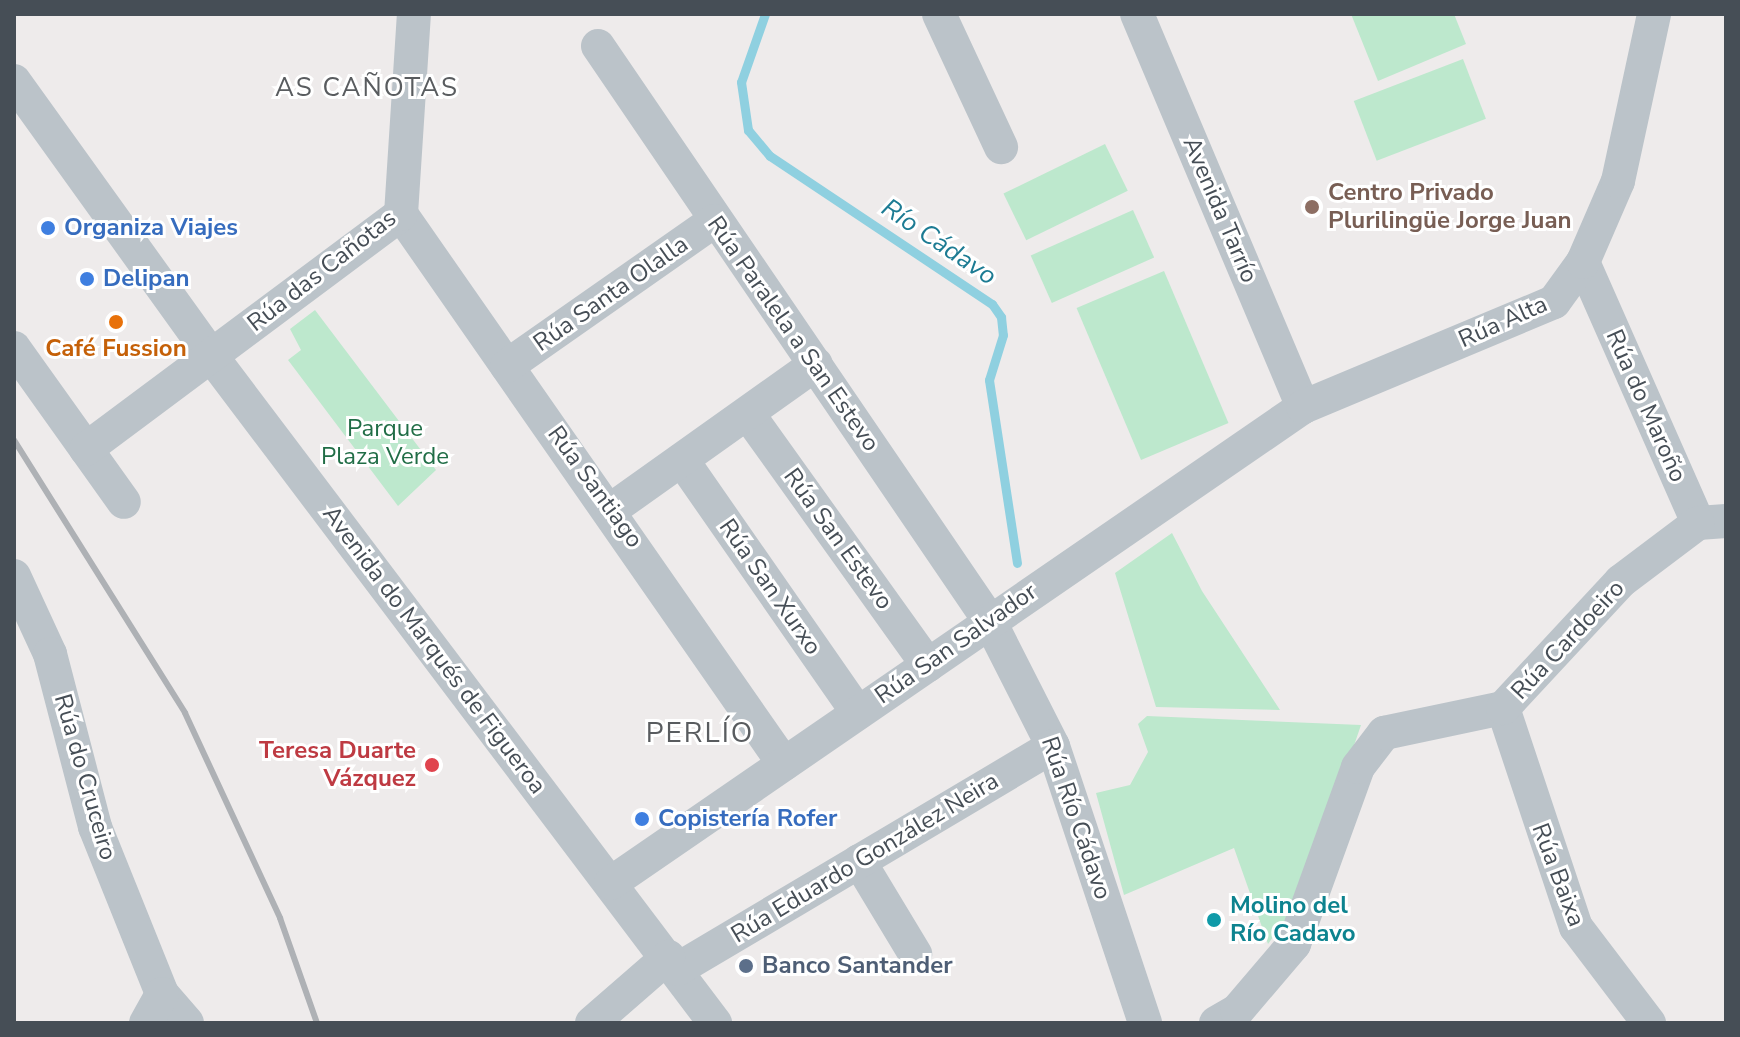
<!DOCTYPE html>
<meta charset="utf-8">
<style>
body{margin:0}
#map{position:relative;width:1740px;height:1037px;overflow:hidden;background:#eeebeb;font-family:"Nunito Sans",sans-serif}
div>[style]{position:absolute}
.green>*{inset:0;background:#bde8cd;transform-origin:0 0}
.stream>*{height:9px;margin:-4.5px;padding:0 4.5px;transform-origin:4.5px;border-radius:4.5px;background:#8fd0e0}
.minor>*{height:34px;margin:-17px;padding:0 17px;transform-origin:17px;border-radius:17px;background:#bbc3c9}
.rail>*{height:6px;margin:-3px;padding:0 3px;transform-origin:3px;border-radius:3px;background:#aeb1b5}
.dots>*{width:22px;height:22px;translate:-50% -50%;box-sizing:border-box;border:4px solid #fff;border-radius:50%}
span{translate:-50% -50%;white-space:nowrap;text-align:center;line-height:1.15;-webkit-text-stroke:6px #fff;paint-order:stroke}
.education-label{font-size:24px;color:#785e54;font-weight:700}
.left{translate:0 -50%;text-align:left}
.street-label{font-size:24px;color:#464e56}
.shop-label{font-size:24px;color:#366cbe;font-weight:700}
.food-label{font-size:24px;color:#c56008;font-weight:700}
.park-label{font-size:24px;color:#206d46}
.health-label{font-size:24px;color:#be3a42;font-weight:700}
.right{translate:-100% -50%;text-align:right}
.culture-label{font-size:24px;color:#0d838f;font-weight:700}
.service-label{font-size:24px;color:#4e5e75;font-weight:700}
.neighbourhood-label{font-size:26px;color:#595c5f;letter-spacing:2px}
.water-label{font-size:26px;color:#1c7b93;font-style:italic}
.quarter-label{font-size:28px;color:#595c5f;letter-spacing:2px}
.frame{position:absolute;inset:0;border:16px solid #464e56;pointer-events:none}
</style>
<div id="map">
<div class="green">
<div style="clip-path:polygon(1351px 14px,1454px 14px,1466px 44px,1378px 81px)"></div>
<div style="left:1463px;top:59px;width:64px;height:117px;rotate:69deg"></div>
<div style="left:1105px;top:144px;width:52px;height:113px;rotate:64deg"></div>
<div style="left:1133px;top:210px;width:52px;height:112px;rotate:66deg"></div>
<div style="left:1164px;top:271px;width:165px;height:95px;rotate:67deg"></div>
<div style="clip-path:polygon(315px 310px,436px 470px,398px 506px,288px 360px,301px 350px,290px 329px)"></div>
<div style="clip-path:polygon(1172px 533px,1202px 591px,1280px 710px,1156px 707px,1115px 573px)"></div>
<div style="clip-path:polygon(1147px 716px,1361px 725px,1302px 897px,1268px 944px,1234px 848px,1124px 895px,1096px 793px,1130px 785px,1148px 752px,1138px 724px)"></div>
</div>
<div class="stream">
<div style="left:765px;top:14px;width:72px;rotate:109.4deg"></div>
<div style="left:741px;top:82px;width:49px;rotate:81.7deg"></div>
<div style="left:748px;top:130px;width:34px;rotate:50deg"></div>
<div style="left:770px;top:156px;width:267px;rotate:33.7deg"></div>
<div style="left:992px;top:304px;width:16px;rotate:55deg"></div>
<div style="left:1001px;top:317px;width:18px;rotate:84deg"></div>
<div style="left:1003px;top:335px;width:47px;rotate:107.3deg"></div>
<div style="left:989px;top:380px;width:185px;rotate:81.3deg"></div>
</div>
<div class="minor">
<div style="left:939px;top:14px;width:147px;rotate:65deg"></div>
<div style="left:1137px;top:14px;width:427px;rotate:67.1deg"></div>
<div style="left:598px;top:46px;width:695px;rotate:55.74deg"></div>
<div style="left:989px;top:620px;width:141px;rotate:63.1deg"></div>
<div style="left:1053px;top:746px;width:292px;rotate:71.6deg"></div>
<div style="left:14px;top:81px;width:340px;rotate:54.3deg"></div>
<div style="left:212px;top:357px;width:835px;rotate:52.94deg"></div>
<div style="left:401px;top:214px;width:670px;rotate:55.15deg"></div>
<div style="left:1583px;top:262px;width:285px;rotate:66.2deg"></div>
<div style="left:1698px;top:523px;width:28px;rotate:-4deg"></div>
<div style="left:14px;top:348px;width:189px;rotate:54.5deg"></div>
<div style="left:507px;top:366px;width:253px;rotate:-35deg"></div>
<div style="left:748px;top:414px;width:309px;rotate:54.4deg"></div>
<div style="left:86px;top:449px;width:393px;rotate:-36.7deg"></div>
<div style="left:401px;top:214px;width:200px;rotate:-86.3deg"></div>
<div style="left:682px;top:460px;width:308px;rotate:55.2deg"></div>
<div style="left:612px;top:509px;width:250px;rotate:-35.4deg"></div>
<div style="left:14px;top:576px;width:86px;rotate:65.2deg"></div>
<div style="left:50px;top:654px;width:179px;rotate:75.4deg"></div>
<div style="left:95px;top:827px;width:180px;rotate:68.1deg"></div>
<div style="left:162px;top:994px;width:38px;rotate:49deg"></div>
<div style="left:1503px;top:708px;width:231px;rotate:71.6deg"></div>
<div style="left:1576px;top:927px;width:121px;rotate:52.8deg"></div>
<div style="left:859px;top:861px;width:109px;rotate:58.9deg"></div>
<div style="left:611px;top:883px;width:840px;rotate:-34.52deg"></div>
<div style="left:1303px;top:407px;width:272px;rotate:-22.7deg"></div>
<div style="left:1554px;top:302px;width:49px;rotate:-54.1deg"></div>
<div style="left:1583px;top:262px;width:88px;rotate:-66.6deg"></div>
<div style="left:1618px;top:181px;width:171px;rotate:-77.8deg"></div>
<div style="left:678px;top:969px;width:436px;rotate:-30.7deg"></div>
<div style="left:146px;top:1023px;width:33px;rotate:-61deg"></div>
<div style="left:592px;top:1023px;width:101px;rotate:-41deg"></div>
<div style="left:1216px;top:1023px;width:24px;rotate:-30deg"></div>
<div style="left:1237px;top:1011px;width:88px;rotate:-49.6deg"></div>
<div style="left:1294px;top:944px;width:188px;rotate:-70.1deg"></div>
<div style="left:1358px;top:767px;width:43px;rotate:-52.6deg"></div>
<div style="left:1384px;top:733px;width:122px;rotate:-11.9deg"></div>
<div style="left:1503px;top:708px;width:173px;rotate:-47.1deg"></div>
<div style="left:1621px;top:581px;width:96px;rotate:-37deg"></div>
</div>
<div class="rail">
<div style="left:14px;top:440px;width:322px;rotate:57.9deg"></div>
<div style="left:185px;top:713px;width:226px;rotate:65.1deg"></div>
<div style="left:280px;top:918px;width:111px;rotate:70.6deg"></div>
</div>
<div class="dots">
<div style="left:1312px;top:207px;background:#8d6e63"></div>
<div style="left:48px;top:228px;background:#3f7fe0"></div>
<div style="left:87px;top:279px;background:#3f7fe0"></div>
<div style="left:116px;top:322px;background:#e8710a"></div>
<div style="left:432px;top:765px;background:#e0444e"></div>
<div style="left:642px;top:819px;background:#3f7fe0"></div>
<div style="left:1214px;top:920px;background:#0f9aa8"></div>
<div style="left:746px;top:966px;background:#5c6f8a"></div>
</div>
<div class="education-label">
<span class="left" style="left:1328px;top:207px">Centro Privado<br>Plurilingüe Jorge Juan</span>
</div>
<div class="street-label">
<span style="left:1220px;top:210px;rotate:67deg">Avenida Tarrío</span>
<span style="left:322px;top:271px;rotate:-38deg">Rúa das Cañotas</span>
<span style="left:611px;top:294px;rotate:-35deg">Rúa Santa Olalla</span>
<span style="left:1503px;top:322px;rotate:-24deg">Rúa Alta</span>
<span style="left:793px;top:334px;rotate:55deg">Rúa Paralela a San Estevo</span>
<span style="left:1646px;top:406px;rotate:66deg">Rúa do Maroño</span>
<span style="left:595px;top:487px;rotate:54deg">Rúa Santiago</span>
<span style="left:838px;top:539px;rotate:54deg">Rúa San Estevo</span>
<span style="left:770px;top:587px;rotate:55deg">Rúa San Xurxo</span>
<span style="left:1568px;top:640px;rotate:-47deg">Rúa Cardoeiro</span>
<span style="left:956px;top:644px;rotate:-35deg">Rúa San Salvador</span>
<span style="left:434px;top:650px;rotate:53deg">Avenida do Marqués de Figueroa</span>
<span style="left:85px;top:777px;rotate:74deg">Rúa do Cruceiro</span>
<span style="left:1076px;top:818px;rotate:71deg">Rúa Río Cádavo</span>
<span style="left:865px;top:858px;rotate:-31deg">Rúa Eduardo González Neira</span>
<span style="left:1558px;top:875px;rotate:69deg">Rúa Baixa</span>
</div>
<div class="shop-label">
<span class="left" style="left:64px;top:228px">Organiza Viajes</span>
<span class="left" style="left:103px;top:279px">Delipan</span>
<span class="left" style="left:658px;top:819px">Copistería Rofer</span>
</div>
<div class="food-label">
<span style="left:116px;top:349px">Café Fussion</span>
</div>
<div class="park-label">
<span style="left:385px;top:443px">Parque<br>Plaza Verde</span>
</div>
<div class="health-label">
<span class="right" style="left:416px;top:765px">Teresa Duarte<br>Vázquez</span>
</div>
<div class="culture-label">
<span class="left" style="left:1230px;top:920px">Molino del<br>Río Cadavo</span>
</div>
<div class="service-label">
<span class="left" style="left:762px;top:966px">Banco Santander</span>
</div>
<div class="neighbourhood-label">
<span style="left:367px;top:88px">AS CAÑOTAS</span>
</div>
<div class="water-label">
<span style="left:939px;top:242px;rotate:34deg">Río Cádavo</span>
</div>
<div class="quarter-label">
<span style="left:700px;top:733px">PERLÍO</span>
</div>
<div class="frame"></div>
</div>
